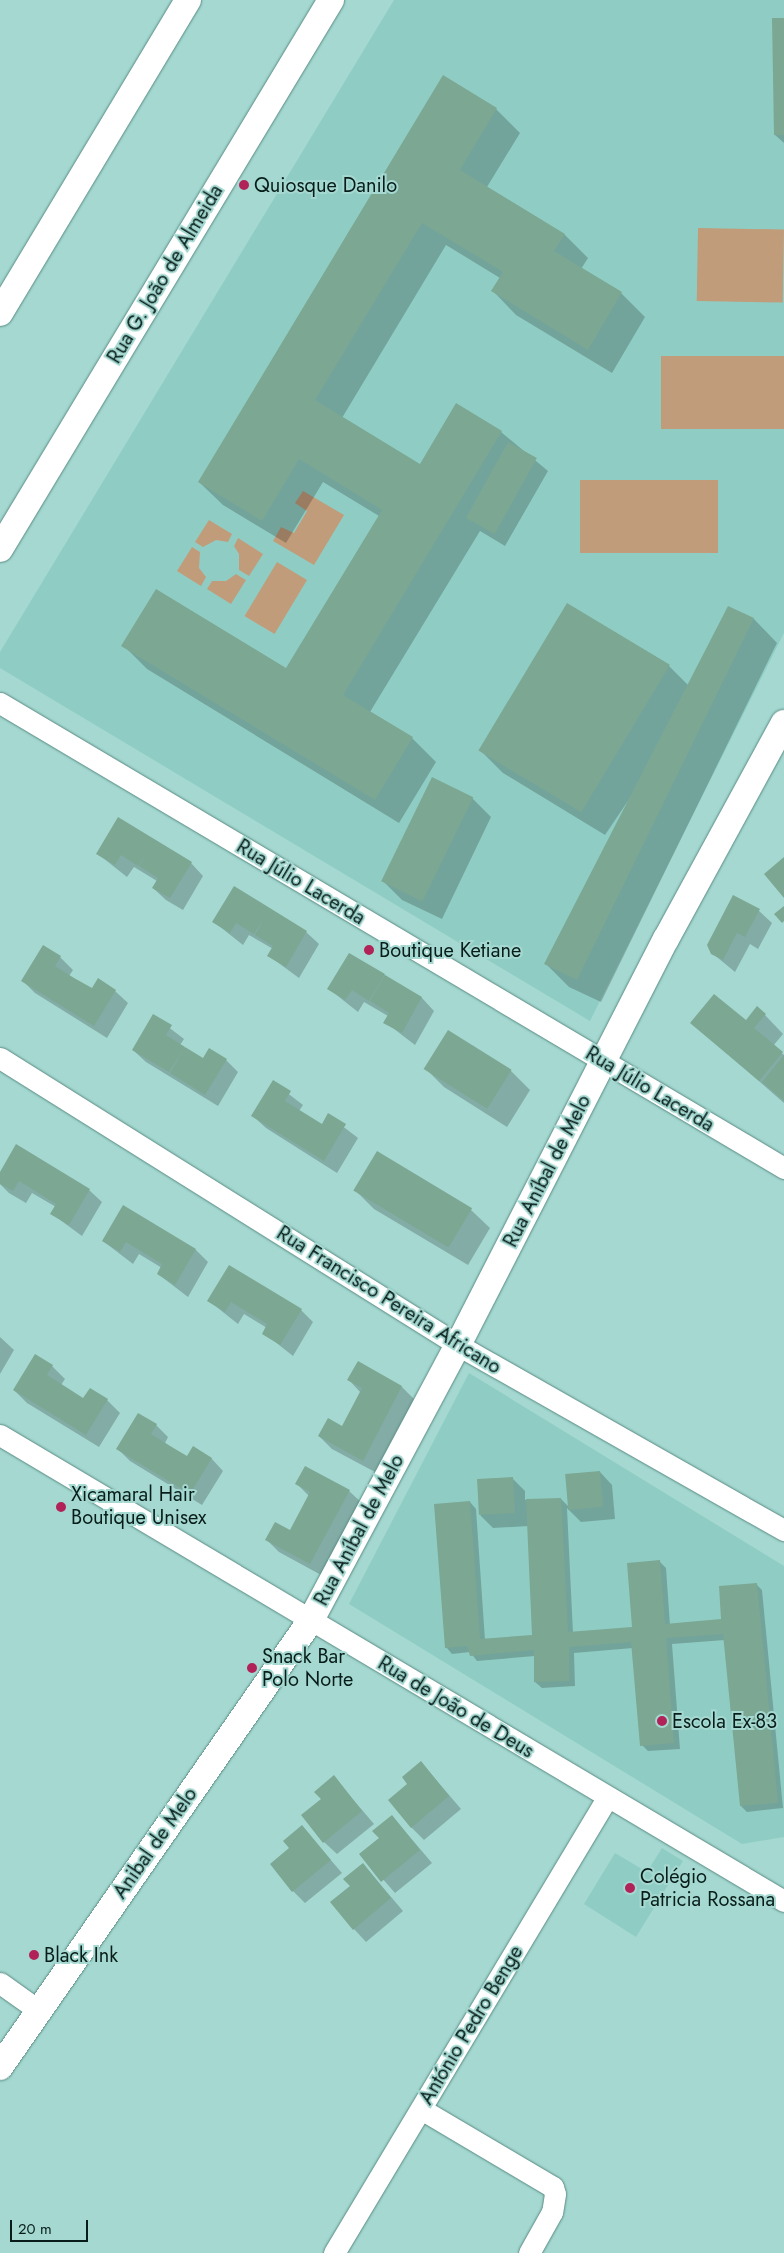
<!DOCTYPE html>
<meta charset="utf-8">
<style>
body{margin:0}
#map{position:relative;width:784px;height:2253px;overflow:hidden;background:#a4d8d0;font-family:Jost,sans-serif}
div>[style]{position:absolute}
.built>*{inset:0;background:#8fcdc4}
.green>*{inset:0;background:#c09c7a;transform-origin:0 0}
.shadow>*{inset:0;background:#0003}
.building>*{inset:0;background:#7ca793;transform-origin:0 0}
.roads{filter:drop-shadow(0 0 1px #5a8b84) drop-shadow(0 0 1px #5a8b84)}
.minor>*{height:21px;margin:-10.5px;padding:0 10.5px;transform-origin:10.5px;border-radius:10.5px;background:#fff}
.tertiary>*{height:26px;margin:-13px;padding:0 13px;transform-origin:13px;border-radius:13px;background:#fff}
.dots>*{width:14px;height:14px;translate:-50% -50%;box-sizing:border-box;border:2px solid #a4d8d0;border-radius:50%}
span{translate:-50% -50%;white-space:nowrap;text-align:center;line-height:1.15;-webkit-text-stroke:4px #a4d8d0;paint-order:stroke}
.poi-label{font-size:20px;color:#081d1a}
.left{translate:0 -50%;text-align:left}
.street-label{font-size:20px;color:#081d1a}
.scale{position:absolute;left:10px;top:2220px;width:78px;height:22px;box-sizing:border-box;border:2px solid #081d1a;border-top:0;padding-left:6px;font-size:15px;line-height:18px;white-space:nowrap;color:#081d1a;-webkit-text-stroke:4px #a4d8d0;paint-order:stroke}
</style>
<div id="map">
<div class="built">
<div style="clip-path:polygon(394px 0,784px 0,784px 633px,590px 1021px,0 668px,0 652px)"></div>
<div style="clip-path:polygon(469px 1373px,784px 1566px,784px 1837px,742px 1844px,349px 1604px)"></div>
<div style="clip-path:polygon(662px 1848px,683px 1861px,636px 1937px,584px 1904px,615px 1853px,647px 1872px)"></div>
</div>
<div class="green">
<div style="left:698px;top:228px;width:86px;height:73px;rotate:1deg"></div>
<div style="left:661px;top:356px;width:123px;height:73px"></div>
<div style="left:580px;top:480px;width:138px;height:73px"></div>
<div style="clip-path:polygon(303px 491px,344px 515px,314px 565px,273px 541px,281px 527px,294px 533px,307px 511px,295px 503px)"></div>
<div style="clip-path:polygon(209px 520px,232px 534px,228px 542px,216px 540px,203px 547px,195px 542px)"></div>
<div style="clip-path:polygon(238px 538px,263px 554px,249px 576px,239px 570px,239px 554px,234px 546px)"></div>
<div style="clip-path:polygon(192px 547px,200px 552px,199px 568px,206px 577px,201px 586px,177px 571px)"></div>
<div style="left:277px;top:562px;width:35px;height:63px;rotate:31deg"></div>
<div style="clip-path:polygon(236px 574px,246px 580px,231px 604px,207px 589px,212px 581px,226px 581px)"></div>
</div>
<div class="shadow">
<div style="clip-path:polygon(784px 19px,784px 143px,775px 135px)"></div>
<div style="clip-path:polygon(496px 109px,520px 133px,487px 187px,565px 235px,588px 258px,581px 269px,621px 293px,645px 317px,612px 373px,516px 315px,493px 291px,500px 278px,446px 245px,342px 418px,420px 466px,457px 405px,501px 432px,548px 471px,505px 546px,480px 531px,370px 712px,412px 738px,436px 762px,399px 823px,147px 669px,123px 645px,287px 670px,379px 516px,323px 482px,286px 543px,223px 505px,199px 482px)"></div>
<div style="clip-path:polygon(567px 604px,669px 666px,688px 685px,728px 608px,754px 619px,777px 643px,601px 1002px,569px 987px,545px 963px,632px 795px,605px 835px,503px 773px,480px 750px)"></div>
<div style="clip-path:polygon(472px 798px,491px 817px,442px 919px,402px 900px,384px 882px)"></div>
<div style="clip-path:polygon(119px 819px,191px 863px,203px 876px,183px 910px,166px 900px,153px 888px,157px 881px,134px 867px,127px 877px,98px 854px)"></div>
<div style="clip-path:polygon(234px 888px,306px 932px,319px 944px,299px 978px,269px 956px,273px 949px,268px 946px,249px 935px,243px 945px,214px 922px)"></div>
<div style="clip-path:polygon(733px 897px,759px 911px,772px 923px,758px 949px,750px 944px,735px 972px,712px 953px)"></div>
<div style="clip-path:polygon(350px 954px,422px 998px,434px 1011px,415px 1045px,385px 1022px,388px 1016px,364px 1002px,358px 1012px,329px 989px)"></div>
<div style="clip-path:polygon(60px 957px,73px 970px,69px 976px,92px 990px,115px 991px,128px 1003px,107px 1038px,35px 993px,23px 981px)"></div>
<div style="clip-path:polygon(765px 1015px,783px 1034px,773px 1046px,784px 1055px,784px 1103px,692px 1023px,746px 1022px)"></div>
<div style="clip-path:polygon(154px 1016px,184px 1039px,180px 1045px,203px 1059px,226px 1060px,238px 1072px,218px 1106px,146px 1062px,133px 1050px)"></div>
<div style="clip-path:polygon(426px 1069px,511px 1071px,530px 1090px,507px 1127px,444px 1087px)"></div>
<div style="clip-path:polygon(273px 1082px,303px 1105px,299px 1111px,322px 1125px,328px 1115px,358px 1138px,337px 1173px,266px 1128px,253px 1116px)"></div>
<div style="clip-path:polygon(0 1174px,89px 1190px,102px 1202px,82px 1236px,52px 1214px,56px 1207px,32px 1193px,26px 1203px,9px 1193px,0 1184px)"></div>
<div style="clip-path:polygon(355px 1190px,471px 1210px,490px 1228px,468px 1265px,374px 1209px)"></div>
<div style="clip-path:polygon(124px 1207px,196px 1250px,208px 1262px,188px 1297px,158px 1274px,162px 1268px,139px 1254px,133px 1264px,103px 1241px)"></div>
<div style="clip-path:polygon(229px 1266px,301px 1310px,313px 1322px,293px 1356px,264px 1333px,267px 1328px,244px 1314px,238px 1324px,209px 1301px)"></div>
<div style="clip-path:polygon(0 1337px,14px 1350px,0 1374px)"></div>
<div style="clip-path:polygon(358px 1363px,402px 1387px,414px 1399px,375px 1472px,332px 1449px,319px 1436px,343px 1427px,361px 1393px,349px 1380px)"></div>
<div style="clip-path:polygon(52px 1366px,65px 1379px,61px 1385px,84px 1400px,107px 1400px,120px 1413px,99px 1447px,27px 1403px,14px 1390px)"></div>
<div style="clip-path:polygon(156px 1425px,168px 1437px,165px 1443px,188px 1458px,211px 1458px,223px 1471px,202px 1505px,130px 1461px,118px 1449px)"></div>
<div style="clip-path:polygon(600px 1472px,612px 1485px,615px 1519px,581px 1522px,567px 1508px,573px 1633px,633px 1628px,660px 1562px,666px 1568px,670px 1625px,723px 1620px,756px 1584px,762px 1590px,783px 1808px,747px 1812px,741px 1806px,725px 1640px,672px 1644px,680px 1749px,648px 1751px,642px 1745px,633px 1648px,574px 1653px,575px 1686px,542px 1688px,535px 1682px,535px 1656px,477px 1661px,470px 1652px,452px 1654px,446px 1647px,470px 1502px,476px 1509px,485px 1640px,533px 1636px,529px 1526px,493px 1528px,480px 1515px,512px 1478px,525px 1491px,525px 1500px,561px 1499px,568px 1506px)"></div>
<div style="clip-path:polygon(297px 1484px,349px 1491px,362px 1503px,323px 1576px,279px 1552px,267px 1540px,290px 1531px,309px 1496px)"></div>
<div style="clip-path:polygon(421px 1762px,461px 1809px,424px 1840px,411px 1827px,409px 1784px)"></div>
<div style="clip-path:polygon(334px 1777px,374px 1824px,337px 1854px,324px 1842px,323px 1799px)"></div>
<div style="clip-path:polygon(392px 1816px,432px 1863px,395px 1893px,361px 1854px,380px 1838px)"></div>
<div style="clip-path:polygon(302px 1827px,342px 1873px,305px 1903px,293px 1891px,291px 1848px)"></div>
<div style="clip-path:polygon(363px 1864px,403px 1911px,366px 1942px,354px 1929px,351px 1887px)"></div>
</div>
<div class="building">
<div style="clip-path:polygon(772px 18px,784px 18px,784px 135px,774px 135px)"></div>
<div style="clip-path:polygon(443px 75px,497px 108px,460px 170px,565px 234px,554px 251px,622px 292px,588px 350px,491px 291px,503px 272px,422px 223px,315px 400px,420px 464px,456px 403px,502px 431px,343px 695px,413px 737px,375px 800px,121px 646px,156px 589px,286px 668px,382px 510px,299px 459px,262px 521px,198px 482px)"></div>
<div style="left:508px;top:442px;width:33px;height:87px;rotate:29deg"></div>
<div style="left:567px;top:603px;width:120px;height:172px;rotate:31deg"></div>
<div style="clip-path:polygon(728px 606px,754px 618px,577px 980px,544px 964px)"></div>
<div style="left:432px;top:777px;width:46px;height:116px;rotate:26deg"></div>
<div style="clip-path:polygon(118px 817px,192px 862px,170px 898px,152px 888px,158px 878px,139px 866px,147px 852px,138px 866px,121px 855px,115px 865px,96px 854px)"></div>
<div style="clip-path:polygon(784px 857px,784px 898px,764px 874px)"></div>
<div style="clip-path:polygon(234px 886px,307px 931px,286px 967px,267px 956px,273px 946px,255px 935px,266px 915px,254px 934px,236px 923px,230px 933px,212px 922px)"></div>
<div style="clip-path:polygon(733px 895px,760px 909px,745px 937px,737px 933px,723px 960px,711px 954px,707px 945px)"></div>
<div style="clip-path:polygon(784px 906px,784px 921px,782px 923px,774px 914px)"></div>
<div style="clip-path:polygon(43px 945px,61px 956px,55px 966px,74px 978px,92px 988px,98px 978px,116px 990px,94px 1026px,21px 981px)"></div>
<div style="clip-path:polygon(349px 953px,385px 974px,369px 1001px,352px 990px,345px 1000px,327px 989px)"></div>
<div style="clip-path:polygon(385px 975px,422px 997px,402px 1033px,383px 1023px,389px 1013px,370px 1001px)"></div>
<div style="clip-path:polygon(714px 994px,746px 1020px,757px 1006px,766px 1014px,754px 1028px,783px 1052px,759px 1081px,690px 1023px)"></div>
<div style="clip-path:polygon(153px 1014px,172px 1025px,166px 1035px,185px 1047px,169px 1072px,132px 1050px)"></div>
<div style="left:448px;top:1030px;width:75px;height:46px;rotate:32deg"></div>
<div style="clip-path:polygon(185px 1047px,203px 1058px,209px 1048px,227px 1059px,205px 1095px,170px 1073px)"></div>
<div style="clip-path:polygon(784px 1055px,784px 1101px,762px 1082px)"></div>
<div style="clip-path:polygon(273px 1080px,291px 1091px,285px 1101px,322px 1124px,328px 1113px,346px 1124px,324px 1161px,251px 1116px)"></div>
<div style="clip-path:polygon(16px 1144px,90px 1189px,69px 1225px,50px 1214px,56px 1204px,19px 1181px,13px 1191px,0 1184px,0 1172px)"></div>
<div style="left:377px;top:1151px;width:111px;height:46px;rotate:31deg"></div>
<div style="clip-path:polygon(123px 1205px,196px 1249px,175px 1285px,157px 1274px,162px 1264px,126px 1242px,120px 1252px,102px 1241px)"></div>
<div style="clip-path:polygon(229px 1265px,302px 1309px,280px 1345px,262px 1334px,267px 1324px,231px 1302px,225px 1312px,207px 1301px)"></div>
<div style="clip-path:polygon(35px 1354px,53px 1365px,47px 1375px,66px 1387px,83px 1398px,90px 1388px,108px 1399px,86px 1435px,13px 1390px)"></div>
<div style="clip-path:polygon(358px 1361px,402px 1386px,363px 1461px,318px 1436px,328px 1418px,342px 1426px,362px 1388px,347px 1380px)"></div>
<div style="clip-path:polygon(138px 1413px,157px 1424px,151px 1434px,170px 1446px,187px 1456px,193px 1446px,212px 1458px,190px 1494px,116px 1449px)"></div>
<div style="clip-path:polygon(305px 1466px,350px 1490px,310px 1564px,265px 1540px,275px 1522px,290px 1530px,310px 1492px,295px 1484px)"></div>
<div style="left:600px;top:1471px;width:36px;height:35px;rotate:85deg"></div>
<div style="left:513px;top:1477px;width:36px;height:36px;rotate:87deg"></div>
<div style="clip-path:polygon(561px 1498px,568px 1632px,632px 1627px,627px 1563px,660px 1560px,665px 1624px,721px 1619px,719px 1586px,757px 1583px,778px 1803px,740px 1806px,723px 1634px,666px 1638px,674px 1743px,640px 1746px,631px 1642px,569px 1647px,569px 1681px,534px 1682px,534px 1650px,470px 1656px,467px 1646px,445px 1648px,434px 1504px,470px 1501px,480px 1639px,532px 1635px,526px 1499px)"></div>
<div style="clip-path:polygon(421px 1761px,449px 1796px,411px 1828px,388px 1800px,407px 1784px,402px 1777px)"></div>
<div style="clip-path:polygon(334px 1775px,362px 1811px,323px 1843px,301px 1815px,321px 1799px,314px 1792px)"></div>
<div style="clip-path:polygon(392px 1815px,420px 1850px,381px 1882px,359px 1854px,379px 1838px,372px 1831px)"></div>
<div style="clip-path:polygon(302px 1825px,331px 1860px,292px 1892px,270px 1864px,289px 1848px,283px 1841px)"></div>
<div style="clip-path:polygon(363px 1863px,391px 1898px,353px 1930px,330px 1902px,350px 1886px,343px 1879px)"></div>
</div>
<div class="roads">
<div class="minor">
<div style="left:0;top:703px;width:912px;rotate:30.67deg"></div>
<div style="left:0;top:1058px;width:540px;rotate:32.07deg"></div>
<div style="left:458px;top:1345px;width:375px;rotate:29.6deg"></div>
<div style="left:0;top:1435px;width:912px;rotate:30.73deg"></div>
<div style="left:0;top:1983px;width:47px;rotate:35.4deg"></div>
<div style="left:421px;top:2109px;width:153px;rotate:30.6deg"></div>
<div style="left:553px;top:2187px;width:7px;rotate:74deg"></div>
<div style="left:555px;top:2194px;width:18px;rotate:99deg"></div>
<div style="left:552px;top:2212px;width:47px;rotate:119.3deg"></div>
<div style="left:334px;top:2253px;width:531px;rotate:-59.04deg"></div>
</div>
<div class="tertiary">
<div style="left:0;top:313px;width:365px;rotate:-59deg"></div>
<div style="left:0;top:549px;width:641px;rotate:-58.91deg"></div>
<div style="left:0;top:2067px;width:545px;rotate:-55.17deg"></div>
<div style="left:311px;top:1620px;width:312px;rotate:-61.9deg"></div>
<div style="left:458px;top:1345px;width:456px;rotate:-62.9deg"></div>
<div style="left:666px;top:939px;width:246px;rotate:-61.4deg"></div>
</div>
</div>
<div class="dots">
<div style="left:244px;top:185px;background:#b12258"></div>
<div style="left:369px;top:950px;background:#b12258"></div>
<div style="left:61px;top:1507px;background:#b12258"></div>
<div style="left:252px;top:1668px;background:#b12258"></div>
<div style="left:662px;top:1721px;background:#b12258"></div>
<div style="left:630px;top:1888px;background:#b12258"></div>
<div style="left:34px;top:1955px;background:#b12258"></div>
</div>
<div class="poi-label">
<span class="left" style="left:254px;top:185px">Quiosque Danilo</span>
<span class="left" style="left:379px;top:950px">Boutique Ketiane</span>
<span class="left" style="left:71px;top:1506px">Xicamaral Hair<br>Boutique Unisex</span>
<span class="left" style="left:262px;top:1668px">Snack Bar<br>Polo Norte</span>
<span class="left" style="left:672px;top:1721px">Escola Ex-83</span>
<span class="left" style="left:640px;top:1888px">Colégio<br>Patricia Rossana</span>
<span class="left" style="left:44px;top:1955px">Black Ink</span>
</div>
<div class="street-label">
<span style="left:165px;top:274px;rotate:-59deg">Rua G. João de Almeida</span>
<span style="left:301px;top:882px;rotate:31deg">Rua Júlio Lacerda</span>
<span style="left:650px;top:1089px;rotate:31deg">Rua Júlio Lacerda</span>
<span style="left:547px;top:1171px;rotate:-63deg">Rua Aníbal de Melo</span>
<span style="left:389px;top:1300px;rotate:32deg">Rua Francisco Pereira Africano</span>
<span style="left:359px;top:1530px;rotate:-62deg">Rua Aníbal de Melo</span>
<span style="left:456px;top:1707px;rotate:31deg">Rua de João de Deus</span>
<span style="left:155px;top:1843px;rotate:-55deg">Anibal de Melo</span>
<span style="left:471px;top:2025px;rotate:-59deg">António Pedro Benge</span>
</div>
<div class="scale">20 m</div>
</div>
